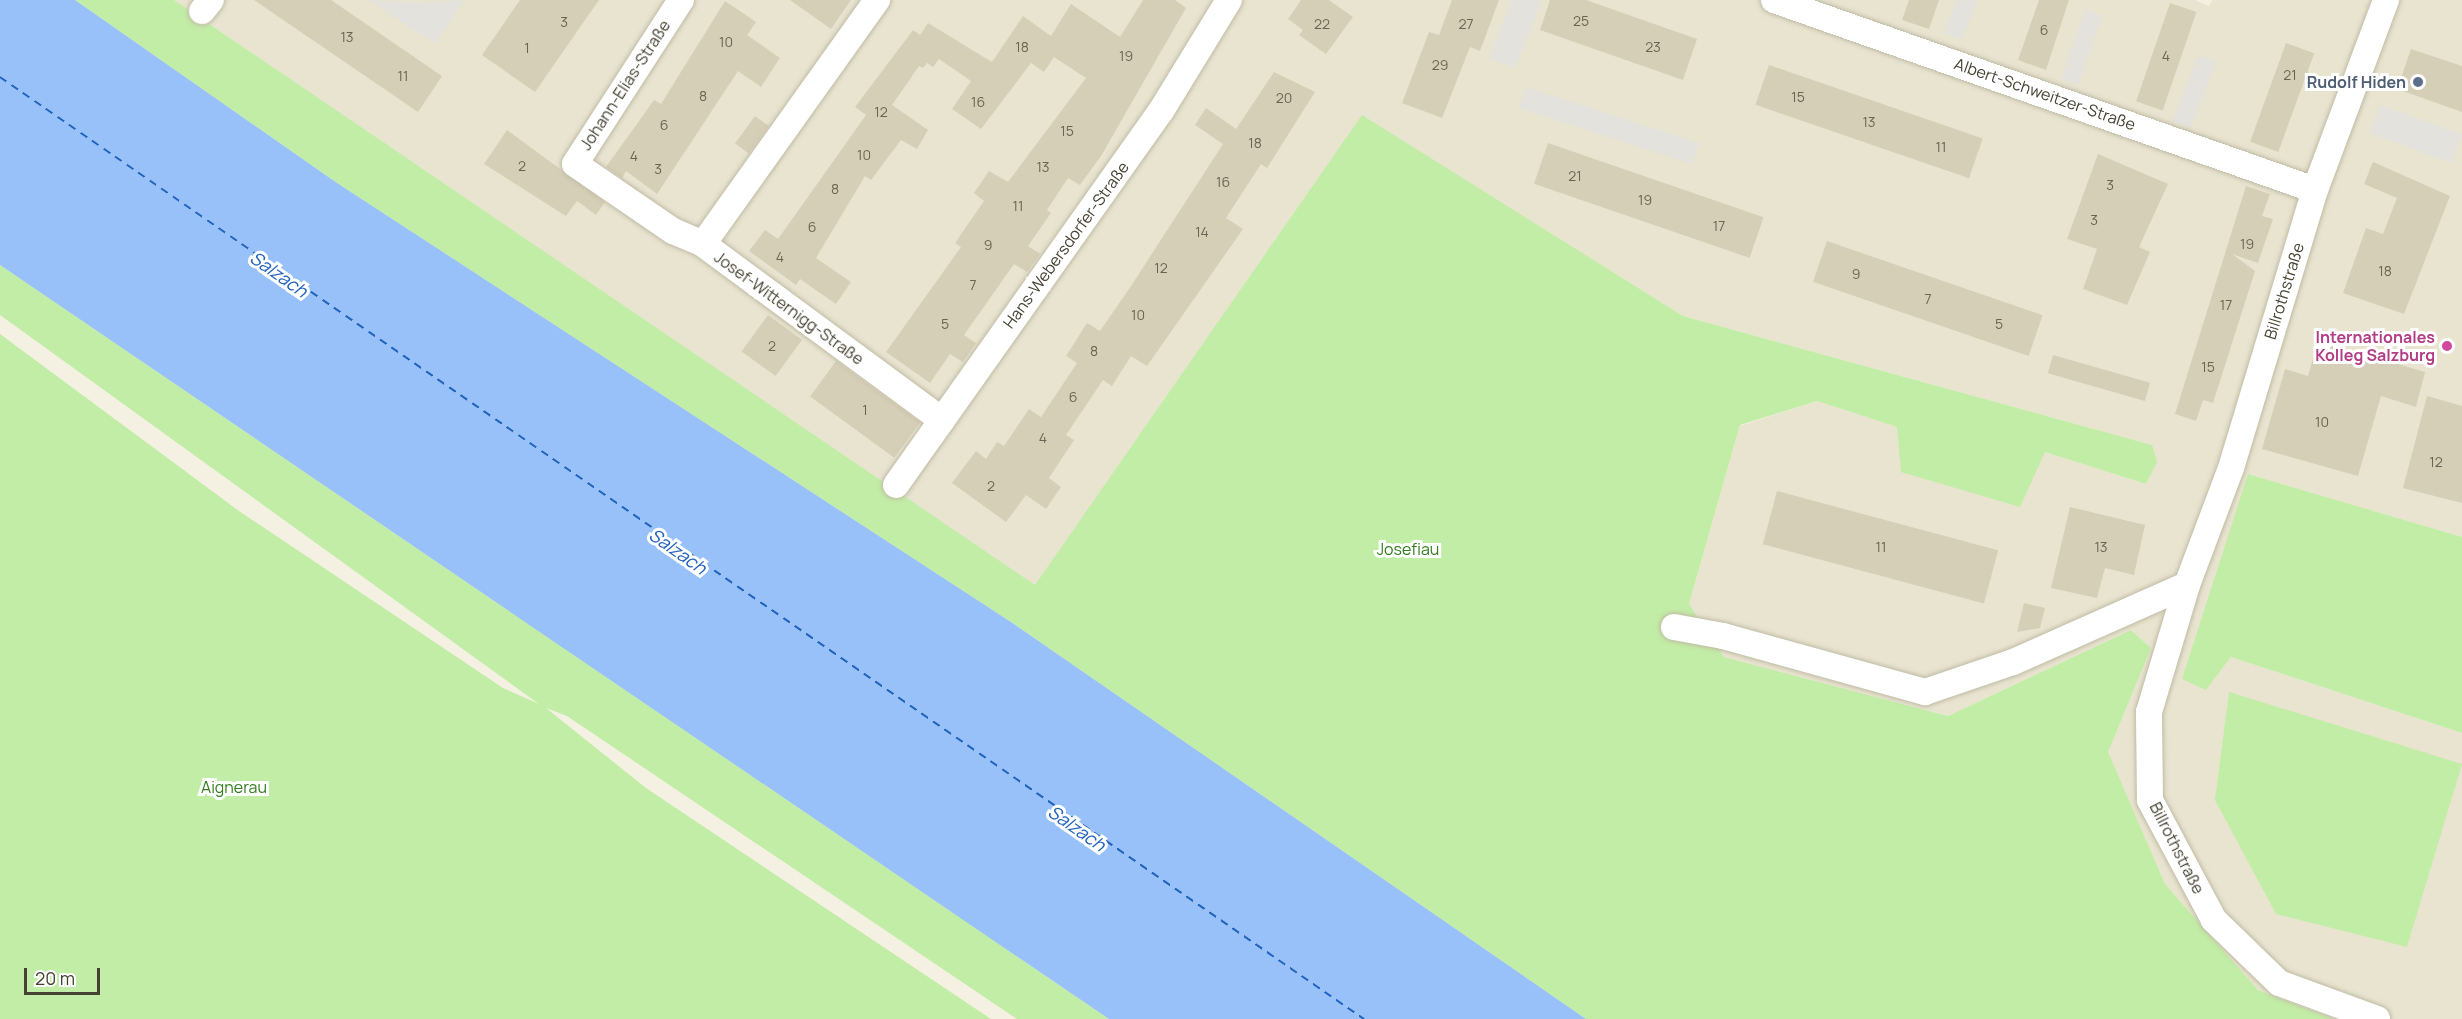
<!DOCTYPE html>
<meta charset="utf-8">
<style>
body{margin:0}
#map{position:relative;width:2462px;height:1019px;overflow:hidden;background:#f4f1e3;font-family:Manrope,sans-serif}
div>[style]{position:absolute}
.residential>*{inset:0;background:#e8e4d0}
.green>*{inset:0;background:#c2eda6}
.parking>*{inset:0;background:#e3e2dc;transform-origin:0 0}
.water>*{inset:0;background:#97c1f8}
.ferry>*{height:1.5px;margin-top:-0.75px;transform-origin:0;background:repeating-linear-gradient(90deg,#2062bd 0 8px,transparent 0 14px)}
.building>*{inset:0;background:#d6cfb7;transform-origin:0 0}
.roads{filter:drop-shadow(0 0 2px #c0bba4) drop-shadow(0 0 2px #c0bba4)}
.minor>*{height:26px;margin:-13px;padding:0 13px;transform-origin:13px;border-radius:13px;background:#fff}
.dots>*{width:16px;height:16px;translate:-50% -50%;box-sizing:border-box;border:3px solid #fff;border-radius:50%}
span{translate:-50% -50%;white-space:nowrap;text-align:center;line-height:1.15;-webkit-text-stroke:6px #fff;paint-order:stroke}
.number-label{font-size:14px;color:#6a6453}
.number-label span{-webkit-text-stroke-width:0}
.service-label{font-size:16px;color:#4e5e75;font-weight:700}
.right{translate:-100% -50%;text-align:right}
.street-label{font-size:16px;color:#464132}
.hotel-label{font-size:16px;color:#b23c85;font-weight:700}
.park-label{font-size:16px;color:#347e20}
.water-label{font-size:18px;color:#2062bd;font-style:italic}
.scale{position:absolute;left:24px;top:968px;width:76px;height:27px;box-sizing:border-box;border:3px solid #464132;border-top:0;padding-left:8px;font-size:18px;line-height:21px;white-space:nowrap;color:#464132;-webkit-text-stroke:4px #fff;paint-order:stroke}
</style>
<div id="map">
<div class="residential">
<div style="clip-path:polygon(174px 0,2195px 0,2209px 6px,2212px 0,2462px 0,2462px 537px,2248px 474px,2206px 690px,2231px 657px,2462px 733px,2462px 1019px,2334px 1019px,2258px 990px,2165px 884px,2107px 752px,2151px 648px,2131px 630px,1948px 716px,1724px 657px,1689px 604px,1740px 426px,1817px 401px,1897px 427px,2045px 452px,2146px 484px,2152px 445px,1683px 316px,1362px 116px,1035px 586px)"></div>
</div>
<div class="green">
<div style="clip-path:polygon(75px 0,174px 0,1035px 585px,1362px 115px,1683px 316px,2152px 445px,2157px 462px,2146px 484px,2045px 452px,2020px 507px,1901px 472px,1897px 427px,1817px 401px,1740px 425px,1689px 604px,1724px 657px,1948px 716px,2131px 630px,2151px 648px,2108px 752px,2165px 884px,2258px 990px,2334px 1019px,1586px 1019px,1014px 624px,337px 183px)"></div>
<div style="clip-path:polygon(0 265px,965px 921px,1109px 1019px,1017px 1019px,567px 716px,546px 708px,646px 788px,991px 1019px,0 1019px,0 334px,239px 511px,503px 688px,539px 704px,0 315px)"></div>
<div style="clip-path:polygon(2248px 474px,2462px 537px,2462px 733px,2231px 657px,2206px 690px,2182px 679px)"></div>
<div style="clip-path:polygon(2229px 692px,2462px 764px,2407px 947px,2276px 914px,2215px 800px)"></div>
</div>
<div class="parking">
<div style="clip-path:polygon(368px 0,419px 3px,464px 0,435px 44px)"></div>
<div style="clip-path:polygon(1512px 0,1542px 0,1515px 68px,1489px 58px)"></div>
<div style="clip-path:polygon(1957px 0,1978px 0,1962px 40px,1944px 33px)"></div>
<div style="left:2085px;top:10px;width:18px;height:73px;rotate:19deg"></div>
<div style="left:2198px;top:55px;width:19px;height:71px;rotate:21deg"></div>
<div style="left:1526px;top:87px;width:182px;height:22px;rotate:18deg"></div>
<div style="left:2380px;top:105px;width:87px;height:30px;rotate:20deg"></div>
</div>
<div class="water">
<div style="clip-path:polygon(0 0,75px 0,337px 183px,1014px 624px,1586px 1019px,1109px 1019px,0 265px)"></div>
</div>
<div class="ferry">
<div style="left:0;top:77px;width:1658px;rotate:34.63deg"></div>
</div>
<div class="building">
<div style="clip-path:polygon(254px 0,331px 0,442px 76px,418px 112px)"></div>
<div style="clip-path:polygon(520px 0,599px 0,535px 92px,482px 55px)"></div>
<div style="clip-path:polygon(790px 0,851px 0,831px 29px)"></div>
<div style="clip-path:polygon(1143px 0,1175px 0,1186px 8px,1101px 156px,1080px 185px,1068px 178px,1047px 210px,1051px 213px,1028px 246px,1040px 254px,1027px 272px,1014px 264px,964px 335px,976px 343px,963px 362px,950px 354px,930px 383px,886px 352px,961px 247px,955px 243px,984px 201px,974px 193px,989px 171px,1008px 182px,1086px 78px,1054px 57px,1044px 72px,1031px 63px,981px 129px,952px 109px,971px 81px,939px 59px,933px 67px,927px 63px,923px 68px,919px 66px,892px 105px,928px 130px,917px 149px,901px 140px,871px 180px,865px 176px,816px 258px,851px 282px,836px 304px,800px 279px,796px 285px,749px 251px,765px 230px,778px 239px,866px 115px,855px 107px,913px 30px,920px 35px,928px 23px,992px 62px,1023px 16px,1051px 36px,1071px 4px,1120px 37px)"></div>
<div style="clip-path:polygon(1301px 0,1329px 0,1353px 17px,1326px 54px,1299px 35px,1303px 30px,1288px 19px)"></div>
<div style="clip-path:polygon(1452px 0,1499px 0,1480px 51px,1470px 47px,1442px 118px,1402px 103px,1429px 32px,1439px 35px)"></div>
<div style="clip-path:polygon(1550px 0,1586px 0,1697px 39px,1683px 80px,1540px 30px)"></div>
<div style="clip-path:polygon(1909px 0,1939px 0,1929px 29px,1902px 20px)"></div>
<div style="clip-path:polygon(2039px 0,2069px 0,2046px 70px,2018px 60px)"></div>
<div style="clip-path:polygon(725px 1px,756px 22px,747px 35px,780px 58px,761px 87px,738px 71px,657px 194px,626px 171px,622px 178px,606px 167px,654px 100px,661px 104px)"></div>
<div style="left:2170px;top:3px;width:28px;height:104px;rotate:19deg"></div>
<div style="left:2286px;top:43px;width:30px;height:105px;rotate:20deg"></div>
<div style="clip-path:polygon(2411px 49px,2462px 66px,2462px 112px,2397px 89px)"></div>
<div style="left:1769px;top:65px;width:226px;height:42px;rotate:19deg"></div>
<div style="clip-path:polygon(1274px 72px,1315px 92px,1267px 168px,1261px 164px,1226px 218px,1243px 229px,1147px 366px,1131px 356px,1112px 386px,1103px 380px,1066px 435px,1074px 440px,1049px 478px,1061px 487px,1046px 509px,1026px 495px,1006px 522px,952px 483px,976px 451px,986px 459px,997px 442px,1004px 446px,1029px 409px,1041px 417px,1077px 363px,1066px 356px,1087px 323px,1100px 331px,1131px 286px,1223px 144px,1195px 125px,1206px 108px,1236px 129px)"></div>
<div style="left:755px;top:116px;width:17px;height:34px;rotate:36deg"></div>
<div style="clip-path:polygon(507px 130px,605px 202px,596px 215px,577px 201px,566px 216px,484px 164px)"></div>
<div style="left:1548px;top:143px;width:228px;height:43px;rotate:19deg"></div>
<div style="clip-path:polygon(2098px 154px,2168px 184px,2139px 247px,2150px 252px,2127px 305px,2083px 289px,2097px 249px,2067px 239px)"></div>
<div style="clip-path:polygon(2373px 162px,2450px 196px,2404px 314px,2343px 293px,2366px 228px,2383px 234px,2397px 198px,2364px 184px)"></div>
<div style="clip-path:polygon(2246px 186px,2270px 194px,2262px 216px,2273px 219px,2258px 263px,2232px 254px,2255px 271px,2213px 403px,2203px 400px,2196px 421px,2175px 414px)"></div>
<div style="left:1827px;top:241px;width:228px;height:43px;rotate:19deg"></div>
<div style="left:768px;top:315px;width:42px;height:45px;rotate:36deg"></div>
<div style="clip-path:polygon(2318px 341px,2425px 372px,2416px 407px,2381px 396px,2358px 476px,2262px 449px,2285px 369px,2308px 376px)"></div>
<div style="left:2053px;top:355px;width:101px;height:19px;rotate:16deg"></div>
<div style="left:836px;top:361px;width:104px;height:44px;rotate:36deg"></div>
<div style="clip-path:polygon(2427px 396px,2462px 406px,2462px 503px,2403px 488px)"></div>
<div style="left:1777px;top:491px;width:229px;height:55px;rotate:15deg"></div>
<div style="clip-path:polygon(2070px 507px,2145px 525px,2134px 575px,2105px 568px,2097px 598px,2051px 588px)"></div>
<div style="clip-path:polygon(2024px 603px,2045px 608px,2040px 628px,2017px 632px)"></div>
</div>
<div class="roads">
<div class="minor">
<div style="left:681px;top:0;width:195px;rotate:122.9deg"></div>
<div style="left:575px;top:164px;width:119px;rotate:34.4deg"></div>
<div style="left:673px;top:231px;width:33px;rotate:23deg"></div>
<div style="left:703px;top:244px;width:297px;rotate:36.4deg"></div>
<div style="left:1774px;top:0;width:573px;rotate:19.35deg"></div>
<div style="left:202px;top:11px;width:14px;rotate:-51deg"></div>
<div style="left:703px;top:244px;width:300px;rotate:-54.5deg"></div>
<div style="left:896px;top:485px;width:458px;rotate:-54.7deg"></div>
<div style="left:1161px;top:111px;width:130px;rotate:-58.5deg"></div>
<div style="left:1674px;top:627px;width:50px;rotate:10.4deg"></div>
<div style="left:1723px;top:636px;width:210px;rotate:15.5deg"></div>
<div style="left:1925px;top:692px;width:93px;rotate:-18.8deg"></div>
<div style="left:2013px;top:662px;width:190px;rotate:-23.9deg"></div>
<div style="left:2377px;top:1019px;width:104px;rotate:-159.8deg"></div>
<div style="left:2279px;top:983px;width:91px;rotate:-135.9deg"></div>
<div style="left:2214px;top:920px;width:136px;rotate:-118.1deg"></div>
<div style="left:2150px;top:800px;width:88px;rotate:-90.7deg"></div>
<div style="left:2149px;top:712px;width:133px;rotate:-73.3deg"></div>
<div style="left:2187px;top:585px;width:125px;rotate:-69.4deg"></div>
<div style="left:2231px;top:468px;width:290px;rotate:-73.2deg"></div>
<div style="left:2315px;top:190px;width:203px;rotate:-69.5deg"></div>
</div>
</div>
<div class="dots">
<div style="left:2418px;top:82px;background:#5c6f8a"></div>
<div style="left:2447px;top:346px;background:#d1479c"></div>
</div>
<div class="number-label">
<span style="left:1581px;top:21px">25</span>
<span style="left:564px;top:22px">3</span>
<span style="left:1322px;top:24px">22</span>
<span style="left:1466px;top:24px">27</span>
<span style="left:2044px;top:30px">6</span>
<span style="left:347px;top:37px">13</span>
<span style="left:726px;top:42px">10</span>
<span style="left:1022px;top:47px">18</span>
<span style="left:1653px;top:47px">23</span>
<span style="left:527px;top:48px">1</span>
<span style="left:1126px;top:56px">19</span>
<span style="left:2166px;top:56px">4</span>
<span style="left:1440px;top:65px">29</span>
<span style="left:2290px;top:75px">21</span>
<span style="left:403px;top:76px">11</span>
<span style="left:703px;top:96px">8</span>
<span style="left:1798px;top:97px">15</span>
<span style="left:1284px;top:98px">20</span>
<span style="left:978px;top:102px">16</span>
<span style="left:881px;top:112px">12</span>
<span style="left:1869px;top:122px">13</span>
<span style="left:664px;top:125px">6</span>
<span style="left:1067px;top:131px">15</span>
<span style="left:1255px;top:143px">18</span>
<span style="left:1941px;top:147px">11</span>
<span style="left:864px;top:155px">10</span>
<span style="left:634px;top:156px">4</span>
<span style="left:522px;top:166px">2</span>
<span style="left:1043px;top:167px">13</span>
<span style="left:658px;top:169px">3</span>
<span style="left:1575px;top:176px">21</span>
<span style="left:1223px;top:182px">16</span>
<span style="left:2110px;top:185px">3</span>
<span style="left:835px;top:189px">8</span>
<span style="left:1645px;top:200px">19</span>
<span style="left:1018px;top:206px">11</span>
<span style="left:2094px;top:220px">3</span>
<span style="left:1719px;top:226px">17</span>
<span style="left:812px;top:227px">6</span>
<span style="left:1202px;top:232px">14</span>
<span style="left:2247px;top:244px">19</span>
<span style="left:988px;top:245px">9</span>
<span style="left:780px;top:257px">4</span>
<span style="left:1161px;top:268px">12</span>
<span style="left:2385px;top:271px">18</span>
<span style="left:1856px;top:274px">9</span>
<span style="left:973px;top:285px">7</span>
<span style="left:1928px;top:299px">7</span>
<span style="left:2226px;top:305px">17</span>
<span style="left:1138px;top:315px">10</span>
<span style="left:945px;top:324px">5</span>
<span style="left:1999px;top:324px">5</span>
<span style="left:772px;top:346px">2</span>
<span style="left:1094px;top:351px">8</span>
<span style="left:2208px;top:367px">15</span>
<span style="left:1073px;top:397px">6</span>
<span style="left:865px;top:410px">1</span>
<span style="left:2322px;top:422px">10</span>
<span style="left:1043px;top:438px">4</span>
<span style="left:2436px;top:462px">12</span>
<span style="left:991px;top:486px">2</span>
<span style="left:1881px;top:547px">11</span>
<span style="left:2101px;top:547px">13</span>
</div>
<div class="service-label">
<span class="right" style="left:2406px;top:82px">Rudolf Hiden</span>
</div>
<div class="street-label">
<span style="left:625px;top:85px;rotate:-57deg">Johann-Elias-Straße</span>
<span style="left:2045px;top:94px;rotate:19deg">Albert-Schweitzer-Straße</span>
<span style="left:1066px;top:245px;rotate:-54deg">Hans-Webersdorfer-Straße</span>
<span style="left:2284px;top:291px;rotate:-73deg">Billrothstraße</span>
<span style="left:789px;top:308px;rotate:36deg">Josef-Witternigg-Straße</span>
<span style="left:2177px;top:848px;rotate:63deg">Billrothstraße</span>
</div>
<div class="hotel-label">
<span class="right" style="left:2435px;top:346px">Internationales<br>Kolleg Salzburg</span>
</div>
<div class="park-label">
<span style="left:1408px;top:549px">Josefiau</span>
<span style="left:234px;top:787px">Aignerau</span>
</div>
<div class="water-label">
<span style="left:279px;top:274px;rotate:35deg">Salzach</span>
<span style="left:678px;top:551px;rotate:35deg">Salzach</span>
<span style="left:1077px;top:828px;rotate:35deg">Salzach</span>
</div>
<div class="scale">20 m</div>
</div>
